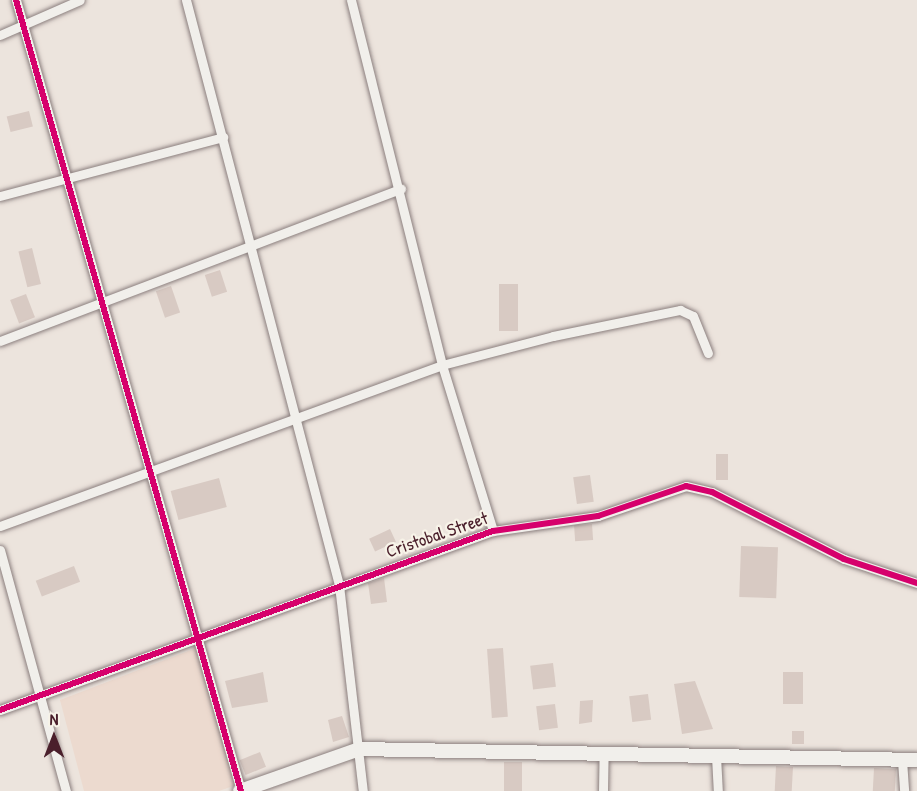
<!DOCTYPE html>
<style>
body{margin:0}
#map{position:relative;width:917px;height:791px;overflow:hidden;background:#ece4dd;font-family:"Patrick Hand",sans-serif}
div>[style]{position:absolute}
.built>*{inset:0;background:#ecdacf}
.building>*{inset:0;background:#d8cac3;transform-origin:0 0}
.roads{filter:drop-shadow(0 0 2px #8b7f7e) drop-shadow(0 0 2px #8b7f7e)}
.street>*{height:9px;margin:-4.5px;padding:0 4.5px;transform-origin:4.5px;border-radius:4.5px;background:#f1efeb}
.secondary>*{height:14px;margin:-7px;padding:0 7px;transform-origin:7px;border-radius:7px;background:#f1efeb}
.cycleway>*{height:6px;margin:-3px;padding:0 3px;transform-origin:3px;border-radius:3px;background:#d6006c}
span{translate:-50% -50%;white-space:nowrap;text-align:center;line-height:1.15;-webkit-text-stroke:4.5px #f7f3e8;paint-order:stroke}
.street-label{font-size:18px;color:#4a1f2b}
.north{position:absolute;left:24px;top:707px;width:60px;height:60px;-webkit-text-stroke:4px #f7f3e8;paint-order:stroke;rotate:0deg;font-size:16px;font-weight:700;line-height:24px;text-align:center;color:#4a1f2b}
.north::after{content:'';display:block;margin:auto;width:21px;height:27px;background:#4a1f2b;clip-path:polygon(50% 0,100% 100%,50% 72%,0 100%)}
</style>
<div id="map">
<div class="built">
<div style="clip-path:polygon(196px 648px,236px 785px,219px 791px,84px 791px,60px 700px)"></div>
</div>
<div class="building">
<div style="left:29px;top:111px;width:16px;height:23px;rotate:76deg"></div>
<div style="left:32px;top:248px;width:37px;height:14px;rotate:76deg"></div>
<div style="left:220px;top:270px;width:23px;height:16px;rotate:72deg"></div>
<div style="left:499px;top:284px;width:19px;height:47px"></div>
<div style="left:171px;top:286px;width:28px;height:16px;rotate:71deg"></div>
<div style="left:26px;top:294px;width:25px;height:17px;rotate:69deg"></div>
<div style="left:716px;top:454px;width:12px;height:26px"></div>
<div style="left:590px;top:475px;width:27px;height:17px;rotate:82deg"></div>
<div style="left:219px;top:478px;width:30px;height:50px;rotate:75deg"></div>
<div style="left:592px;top:524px;width:16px;height:18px;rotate:86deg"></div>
<div style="left:390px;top:529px;width:14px;height:23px;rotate:65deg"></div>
<div style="left:741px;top:546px;width:37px;height:51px;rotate:2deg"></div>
<div style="left:74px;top:566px;width:17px;height:41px;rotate:69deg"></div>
<div style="clip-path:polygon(384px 578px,387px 602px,371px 604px,368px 583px)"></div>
<div style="left:503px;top:648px;width:69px;height:16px;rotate:86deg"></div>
<div style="left:553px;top:663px;width:24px;height:23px;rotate:83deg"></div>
<div style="clip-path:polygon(263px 672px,268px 702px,232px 708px,225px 681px)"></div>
<div style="left:803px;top:672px;width:32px;height:20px;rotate:90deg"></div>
<div style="clip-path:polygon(695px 681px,713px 729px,682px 734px,674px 684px)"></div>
<div style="left:648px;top:694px;width:26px;height:19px;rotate:83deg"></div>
<div style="clip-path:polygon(593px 700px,592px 722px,579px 724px,580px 701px)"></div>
<div style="left:555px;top:704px;width:24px;height:19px;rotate:83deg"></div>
<div style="clip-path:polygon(342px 716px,349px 737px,333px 742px,328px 720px)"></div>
<div style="left:792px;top:731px;width:12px;height:13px"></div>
<div style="left:260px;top:752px;width:16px;height:22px;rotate:68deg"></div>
<div style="left:504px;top:762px;width:18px;height:29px"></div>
<div style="left:776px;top:766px;width:17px;height:25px;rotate:3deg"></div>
<div style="left:874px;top:768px;width:22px;height:23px;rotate:3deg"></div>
</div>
<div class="roads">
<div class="street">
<div style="left:16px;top:0;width:822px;rotate:74.12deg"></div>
<div style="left:186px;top:0;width:605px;rotate:75.34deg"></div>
<div style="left:339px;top:585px;width:207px;rotate:83.4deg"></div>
<div style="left:351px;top:0;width:376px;rotate:76deg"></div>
<div style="left:442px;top:365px;width:174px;rotate:72.9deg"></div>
<div style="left:0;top:35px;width:87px;rotate:-23.6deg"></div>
<div style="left:0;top:196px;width:231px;rotate:-14.8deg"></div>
<div style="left:0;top:341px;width:429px;rotate:-20.8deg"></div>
<div style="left:0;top:526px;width:470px;rotate:-20deg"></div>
<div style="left:442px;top:365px;width:115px;rotate:-14.6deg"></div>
<div style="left:553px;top:336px;width:130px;rotate:-11.6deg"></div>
<div style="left:680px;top:310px;width:14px;rotate:25deg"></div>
<div style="left:693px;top:316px;width:40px;rotate:68deg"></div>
<div style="left:0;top:550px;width:250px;rotate:74.7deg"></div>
<div style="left:0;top:710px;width:524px;rotate:-19.96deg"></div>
<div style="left:493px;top:531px;width:106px;rotate:-8.1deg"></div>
<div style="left:598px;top:516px;width:93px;rotate:-18.8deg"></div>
<div style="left:686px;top:486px;width:27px;rotate:13deg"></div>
<div style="left:712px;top:492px;width:148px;rotate:26.9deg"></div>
<div style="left:844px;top:559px;width:77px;rotate:18.2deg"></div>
<div style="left:716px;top:756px;width:35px;rotate:87deg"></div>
<div style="left:902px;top:760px;width:31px;rotate:86deg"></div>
<div style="left:603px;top:791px;width:39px;rotate:-89deg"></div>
</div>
<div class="secondary">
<div style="left:240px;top:791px;width:126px;rotate:-19.4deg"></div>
<div style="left:359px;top:749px;width:558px;rotate:1.13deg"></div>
</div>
</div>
<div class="cycleway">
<div style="left:16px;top:0;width:822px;rotate:74.12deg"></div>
<div style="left:0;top:710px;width:524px;rotate:-19.96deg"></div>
<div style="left:493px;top:531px;width:106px;rotate:-8.1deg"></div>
<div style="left:598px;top:516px;width:93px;rotate:-18.8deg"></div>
<div style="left:686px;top:486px;width:27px;rotate:13deg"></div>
<div style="left:712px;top:492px;width:148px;rotate:26.9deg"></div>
<div style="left:844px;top:559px;width:77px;rotate:18.2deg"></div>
</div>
<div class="street-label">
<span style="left:437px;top:535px;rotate:-19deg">Cristobal Street</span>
</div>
<div class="north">N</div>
</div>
